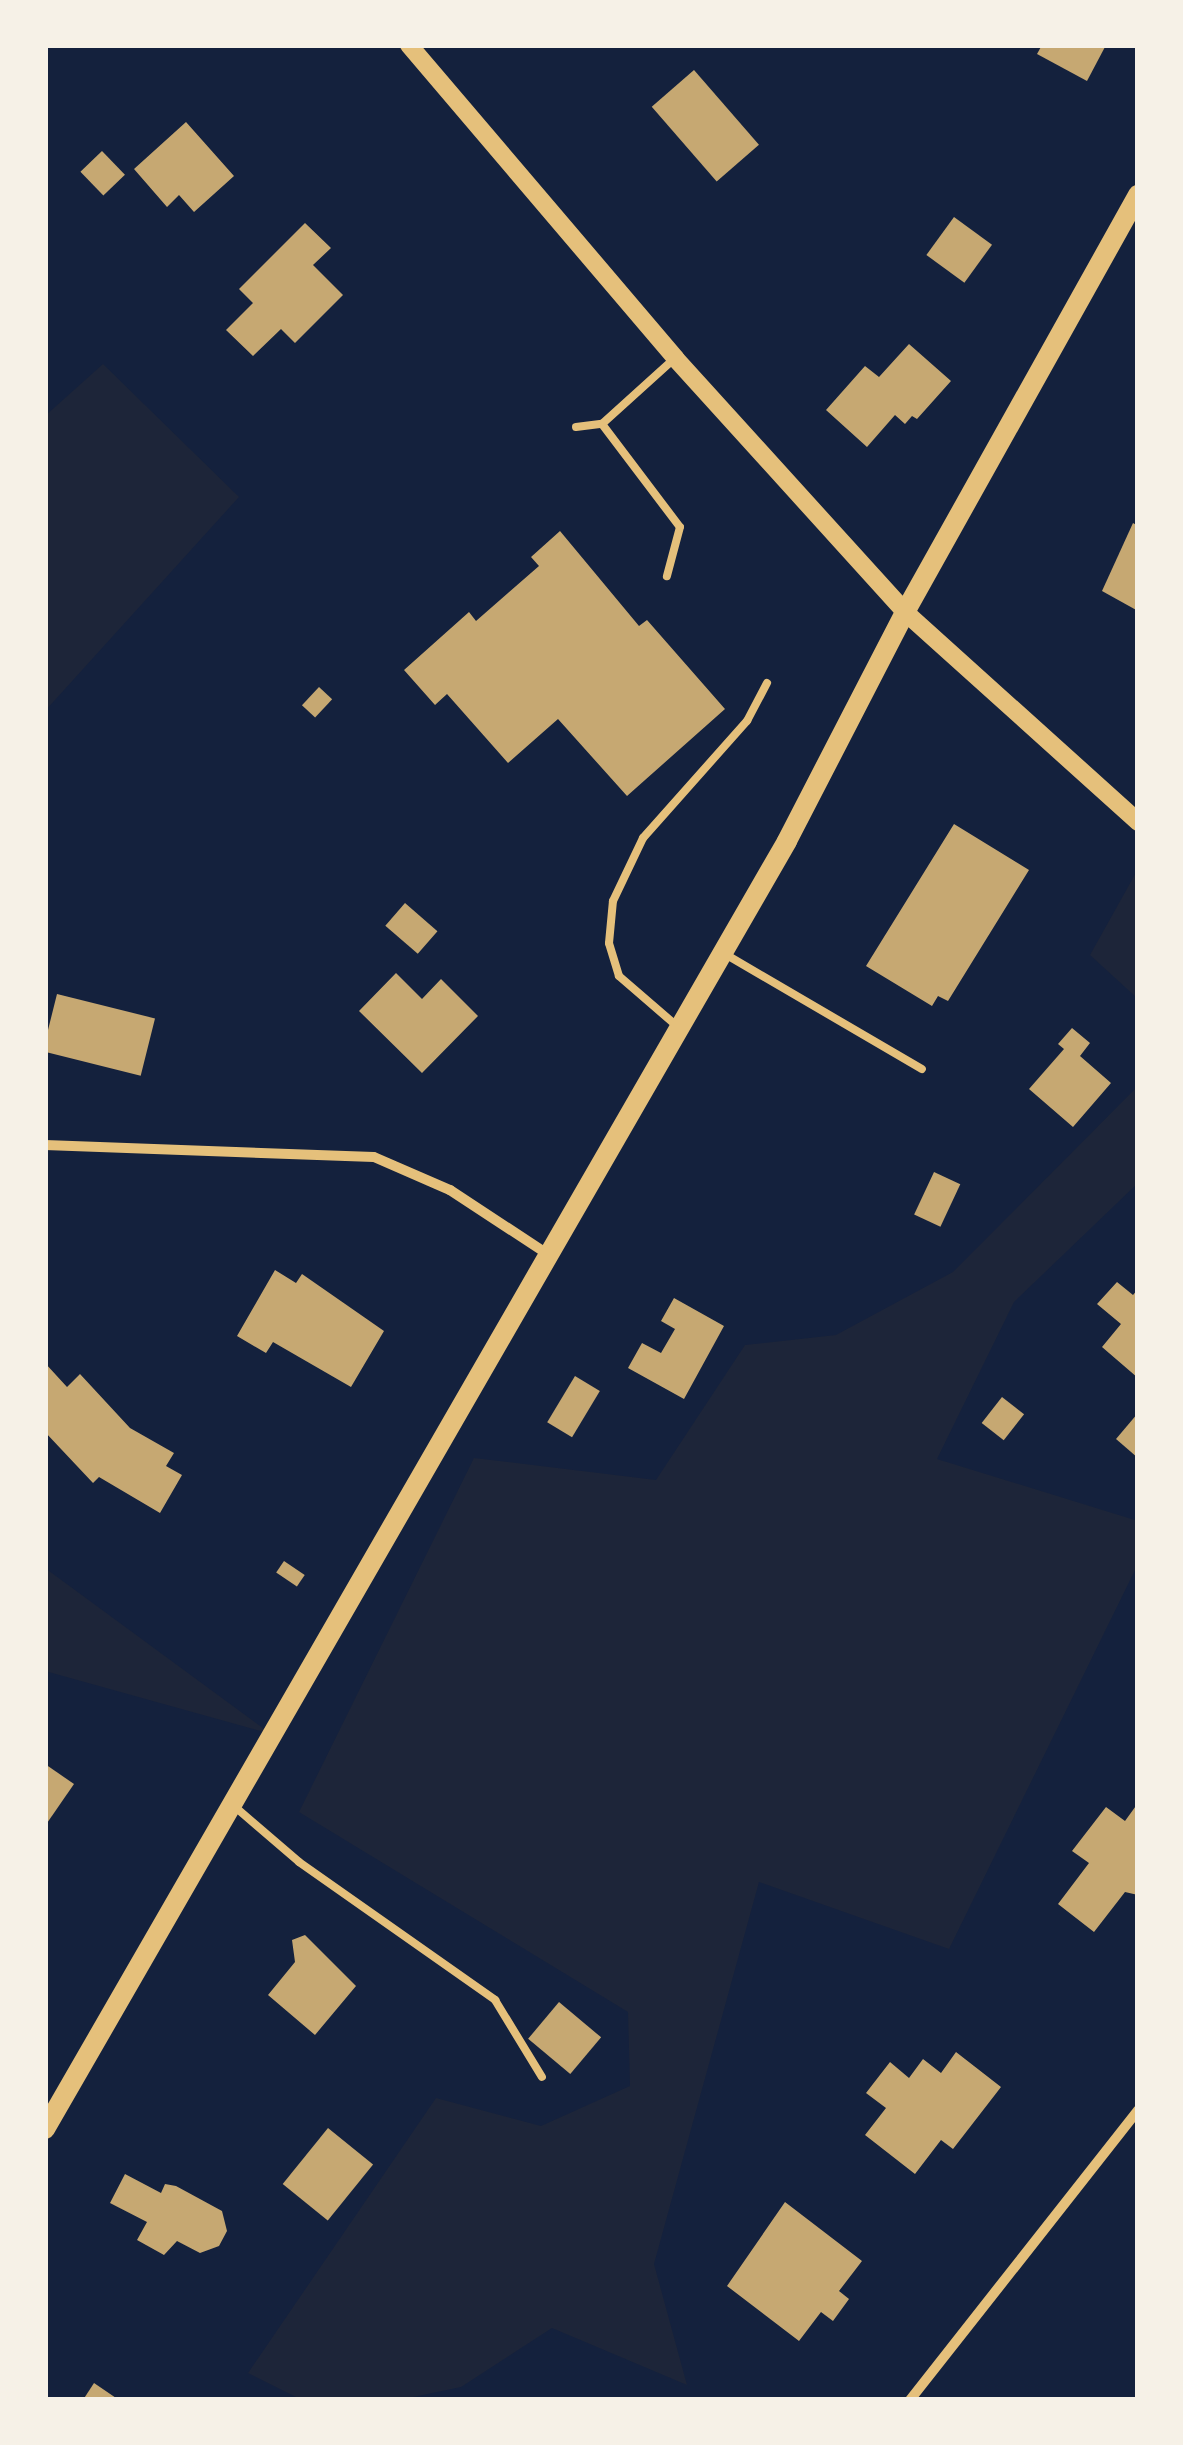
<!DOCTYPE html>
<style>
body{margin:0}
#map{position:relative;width:1183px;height:2445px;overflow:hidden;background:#14213d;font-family:Bitter,serif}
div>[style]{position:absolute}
.green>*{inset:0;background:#1d2539}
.building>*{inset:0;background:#c6a872;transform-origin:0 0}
.service>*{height:8px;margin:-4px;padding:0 4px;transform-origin:4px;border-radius:4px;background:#e5c07b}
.minor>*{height:10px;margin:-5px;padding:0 5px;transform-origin:5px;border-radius:5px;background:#e5c07b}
.tertiary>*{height:18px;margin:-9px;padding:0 9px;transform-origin:9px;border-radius:9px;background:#e5c07b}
.secondary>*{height:20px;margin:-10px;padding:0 10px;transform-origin:10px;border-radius:10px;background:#e5c07b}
span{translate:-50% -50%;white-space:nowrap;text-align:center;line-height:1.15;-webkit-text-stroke:8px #f6f1e7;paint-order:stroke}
.frame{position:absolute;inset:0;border:48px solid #f6f1e7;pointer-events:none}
</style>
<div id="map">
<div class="green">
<div style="clip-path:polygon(103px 364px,239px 497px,45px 711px,45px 416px)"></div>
<div style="clip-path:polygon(1138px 869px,1138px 999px,1090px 955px)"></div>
<div style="clip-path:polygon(1138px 1086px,1138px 1183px,1014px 1302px,937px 1459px,1138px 1521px,1138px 1564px,949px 1949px,759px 1882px,654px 2264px,687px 2385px,552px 2328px,461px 2387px,399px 2400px,302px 2400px,248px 2373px,436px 2098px,541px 2126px,630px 2086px,628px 2012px,299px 1812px,474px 1458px,656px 1480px,745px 1345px,836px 1335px,953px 1272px)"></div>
<div style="clip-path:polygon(45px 1568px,271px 1734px,45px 1671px)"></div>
</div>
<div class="building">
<div style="clip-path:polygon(1042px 45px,1106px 45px,1087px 81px,1037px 54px)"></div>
<div style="left:694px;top:70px;width:99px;height:56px;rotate:49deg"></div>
<div style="clip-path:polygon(186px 122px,234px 176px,194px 212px,179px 195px,167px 207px,134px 169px)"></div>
<div style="left:102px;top:151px;width:33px;height:30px;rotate:46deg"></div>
<div style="left:954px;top:217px;width:47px;height:47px;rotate:36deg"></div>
<div style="clip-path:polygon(305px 223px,331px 248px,313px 265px,343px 295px,295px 343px,281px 329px,253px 356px,226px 330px,253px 303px,239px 289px)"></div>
<div style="clip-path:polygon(909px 344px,951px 381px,917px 419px,912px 416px,905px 424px,895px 415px,867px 447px,826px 410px,865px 366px,879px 377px)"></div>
<div style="clip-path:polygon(1133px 523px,1138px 526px,1138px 611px,1102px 591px)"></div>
<div style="clip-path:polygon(560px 531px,639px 626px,647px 620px,725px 709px,627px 796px,558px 719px,508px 763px,447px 694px,435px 705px,404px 670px,469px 612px,476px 621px,539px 566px,531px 557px)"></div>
<div style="left:319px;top:687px;width:18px;height:25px;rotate:43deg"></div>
<div style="clip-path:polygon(954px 824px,1029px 870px,948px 1001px,938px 996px,932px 1006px,866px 966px)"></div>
<div style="left:405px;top:903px;width:43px;height:30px;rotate:41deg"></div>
<div style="clip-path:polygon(396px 973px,422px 999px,441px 979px,478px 1016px,422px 1073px,359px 1011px)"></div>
<div style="left:57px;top:994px;width:101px;height:59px;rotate:14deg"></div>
<div style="clip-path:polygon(1072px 1028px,1090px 1043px,1080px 1056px,1111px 1083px,1073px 1127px,1029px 1089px,1064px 1049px,1058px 1044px)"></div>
<div style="left:934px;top:1172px;width:29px;height:47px;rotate:25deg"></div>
<div style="clip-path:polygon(275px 1270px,296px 1283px,302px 1274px,384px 1331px,351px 1387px,273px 1342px,266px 1353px,237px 1336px)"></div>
<div style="clip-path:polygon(1117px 1282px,1133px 1295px,1138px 1289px,1138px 1378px,1102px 1347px,1121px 1324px,1097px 1304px)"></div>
<div style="clip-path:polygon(674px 1298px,724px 1326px,684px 1399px,628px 1368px,642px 1343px,661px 1353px,675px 1329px,661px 1321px)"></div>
<div style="clip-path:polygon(45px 1363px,67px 1387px,80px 1374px,130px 1428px,174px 1453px,166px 1466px,182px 1475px,160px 1513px,99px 1477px,93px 1483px,45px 1432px)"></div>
<div style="left:575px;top:1376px;width:29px;height:54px;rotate:31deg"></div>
<div style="left:1002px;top:1397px;width:28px;height:33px;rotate:38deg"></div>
<div style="clip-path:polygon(1138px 1413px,1138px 1458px,1116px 1439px)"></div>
<div style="left:284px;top:1561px;width:25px;height:14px;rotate:34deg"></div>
<div style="clip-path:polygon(45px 1764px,74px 1784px,45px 1826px)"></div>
<div style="clip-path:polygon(1138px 1803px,1138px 1895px,1125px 1892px,1094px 1932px,1058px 1904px,1089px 1863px,1072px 1851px,1106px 1807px,1125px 1821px)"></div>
<div style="clip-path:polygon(305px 1935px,356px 1986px,315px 2035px,268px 1995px,295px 1962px,292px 1940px)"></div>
<div style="left:559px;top:2002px;width:55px;height:48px;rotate:40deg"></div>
<div style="clip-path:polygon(956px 2052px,1001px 2087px,953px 2149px,941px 2140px,915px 2174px,865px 2135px,886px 2108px,866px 2093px,890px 2062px,909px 2078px,923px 2059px,941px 2073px)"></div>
<div style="left:328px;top:2128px;width:58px;height:72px;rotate:39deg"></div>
<div style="clip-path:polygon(125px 2174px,161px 2193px,165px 2184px,176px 2186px,222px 2211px,227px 2231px,219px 2246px,200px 2253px,177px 2241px,164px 2255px,137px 2240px,147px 2222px,110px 2203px)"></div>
<div style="clip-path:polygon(785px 2202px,862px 2261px,839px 2291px,849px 2299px,833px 2321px,821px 2312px,799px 2341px,727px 2286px)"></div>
<div style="clip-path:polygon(94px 2383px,119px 2400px,83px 2400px)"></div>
</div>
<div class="service">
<div style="left:602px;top:424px;width:129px;rotate:52.9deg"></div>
<div style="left:680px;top:527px;width:51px;rotate:104.9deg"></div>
<div style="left:576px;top:427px;width:26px;rotate:-7deg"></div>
<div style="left:602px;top:424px;width:98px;rotate:-42.1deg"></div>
<div style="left:725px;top:954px;width:228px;rotate:30.3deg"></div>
<div style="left:678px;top:1027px;width:78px;rotate:-139.2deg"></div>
<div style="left:619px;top:976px;width:34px;rotate:-107deg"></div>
<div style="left:609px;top:943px;width:42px;rotate:-84.6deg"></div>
<div style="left:613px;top:901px;width:70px;rotate:-64.5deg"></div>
<div style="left:643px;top:838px;width:157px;rotate:-48.4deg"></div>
<div style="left:747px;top:721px;width:43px;rotate:-62.2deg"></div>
<div style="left:234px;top:1806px;width:86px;rotate:40.7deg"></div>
<div style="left:299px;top:1862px;width:240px;rotate:35.1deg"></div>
<div style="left:495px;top:2000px;width:90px;rotate:58.6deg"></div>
</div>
<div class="minor">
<div style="left:45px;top:1145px;width:329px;rotate:2.1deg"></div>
<div style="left:374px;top:1157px;width:83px;rotate:23.5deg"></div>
<div style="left:450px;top:1190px;width:115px;rotate:33.3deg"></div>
<div style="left:910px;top:2400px;width:369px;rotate:-51.8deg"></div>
</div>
<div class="tertiary">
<div style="left:409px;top:45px;width:411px;rotate:49.6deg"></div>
<div style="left:675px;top:358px;width:343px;rotate:47.8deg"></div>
<div style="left:905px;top:612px;width:314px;rotate:42deg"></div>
</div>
<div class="secondary">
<div style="left:45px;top:2129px;width:1486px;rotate:-60.05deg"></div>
<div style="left:787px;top:841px;width:258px;rotate:-62.7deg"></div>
<div style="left:905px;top:612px;width:478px;rotate:-60.8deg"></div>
</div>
<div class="frame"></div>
</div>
